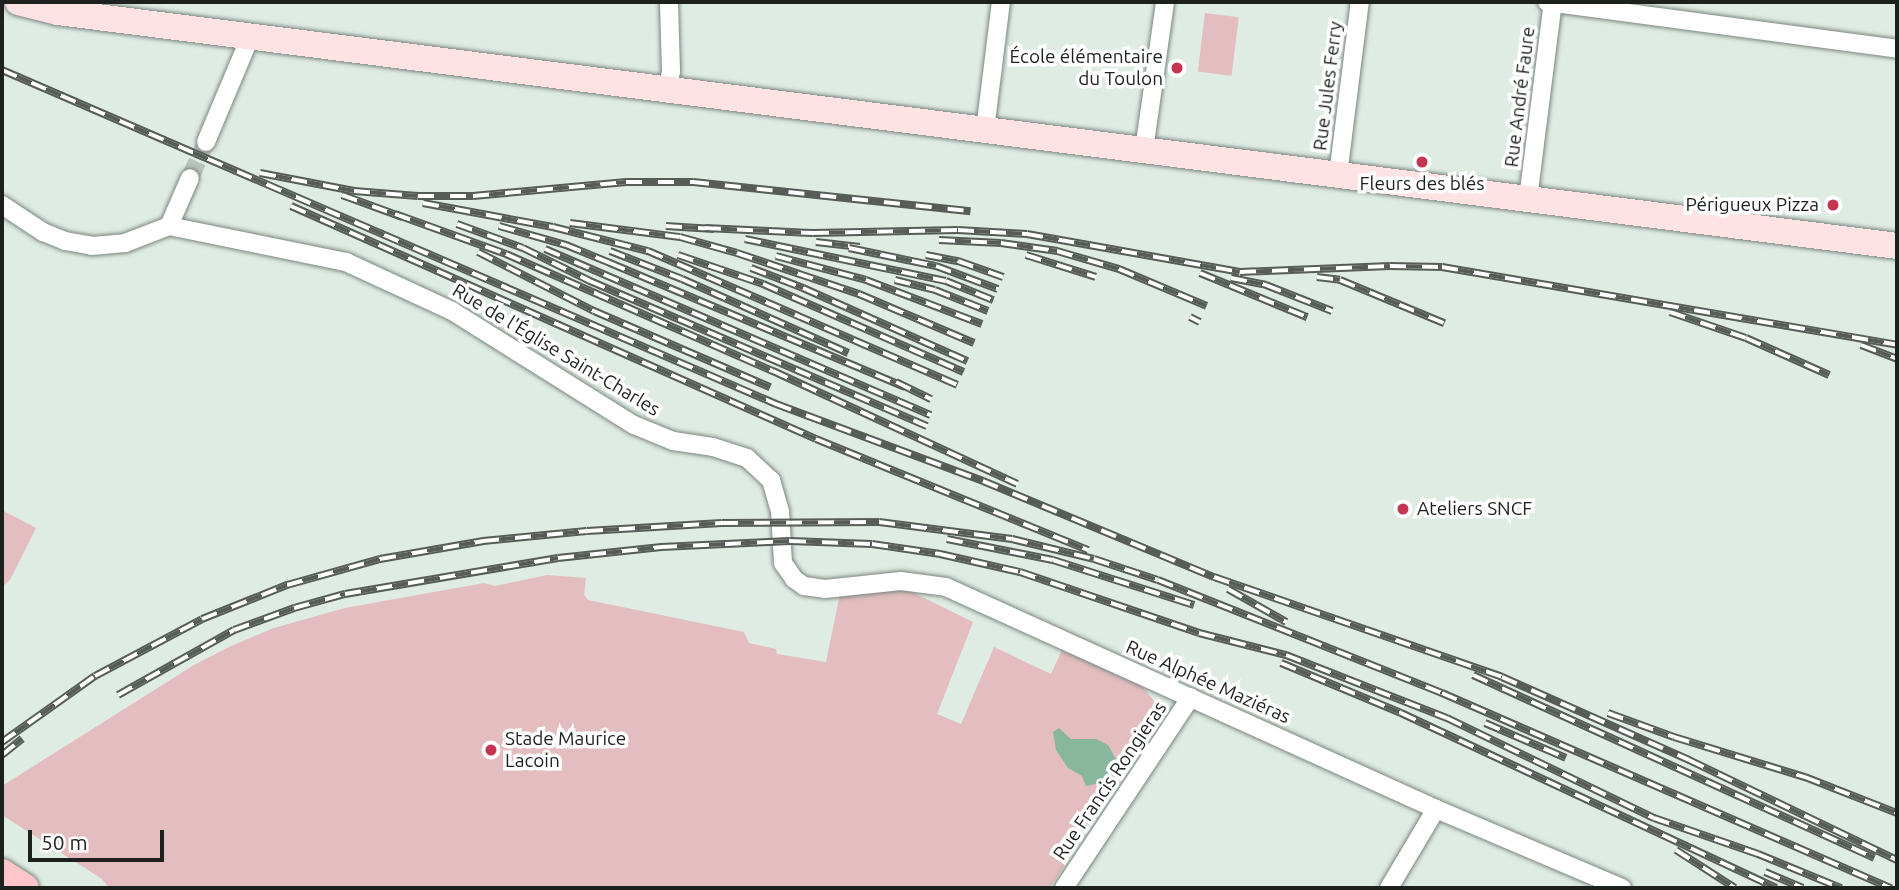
<!DOCTYPE html>
<meta charset="utf-8">
<style>
body{margin:0}
#map{position:relative;width:1899px;height:890px;overflow:hidden;background:#dfece4;font-family:Ubuntu,sans-serif}
div>[style]{position:absolute}
.green>*{inset:0;background:#e3bdbf;transform-origin:0 0}
.water>*{inset:0;background:#89b79d}
.street-tunnel>*{height:18px;margin-top:-9px;transform-origin:0;background:repeating-linear-gradient(90deg,#b8c3bc 0 18px,transparent 0 27px)}
.roads{filter:drop-shadow(0 0 2px #7b867f) drop-shadow(0 0 2px #7b867f)}
.street>*{height:18px;margin:-9px;padding:0 9px;transform-origin:9px;border-radius:9px;background:#fff}
.secondary>*{height:26px;margin:-13px;padding:0 13px;transform-origin:13px;border-radius:13px;background:#ffe2e4}
.primary>*{height:28px;margin:-14px;padding:0 14px;transform-origin:14px;border-radius:14px;background:#fec5ca}
.rail>*{height:8px;margin-top:-4px;transform-origin:0;background:repeating-linear-gradient(90deg,#fff 0 16px,#565c58 0 32px);box-sizing:border-box;border-block:2px solid #565c58}
.dots>*{width:19px;height:19px;translate:-50% -50%;box-sizing:border-box;border:4px solid #fff;border-radius:50%}
span{translate:-50% -50%;white-space:nowrap;text-align:center;line-height:1.15;-webkit-text-stroke:7px #fff;paint-order:stroke}
.poi-label{font-size:19px;color:#1d211e}
.right{translate:-100% -50%;text-align:right}
.left{translate:0 -50%;text-align:left}
.street-label{font-size:19px;color:#1d211e}
.frame{position:absolute;inset:0;border:4px solid #1d211e;pointer-events:none}
.scale{position:absolute;left:28px;top:830px;width:136px;height:32px;box-sizing:border-box;border:4px solid #1d211e;border-top:0;padding-left:9px;font-size:21px;line-height:24px;white-space:nowrap;color:#1d211e;-webkit-text-stroke:5px #fff;paint-order:stroke}
</style>
<div id="map">
<div class="green">
<div style="left:1205px;top:13px;width:34px;height:59px;rotate:7deg"></div>
<div style="clip-path:polygon(2px 510px,36px 528px,10px 580px,2px 587px)"></div>
<div style="clip-path:polygon(547px 575px,586px 578px,584px 595px,588px 600px,744px 632px,749px 643px,776px 649px,777px 654px,826px 662px,840px 594px,910px 587px,912px 592px,973px 622px,937px 714px,961px 724px,994px 647px,1051px 674px,1062px 650px,1143px 687px,1157px 705px,1158px 717px,1050px 888px,109px 888px,102px 879px,2px 815px,2px 786px,194px 665px,231px 646px,274px 628px,345px 608px,484px 583px,495px 586px)"></div>
</div>
<div class="water">
<div style="clip-path:polygon(1059px 728px,1071px 739px,1096px 739px,1108px 745px,1117px 761px,1116px 780px,1086px 786px,1082px 776px,1068px 768px,1056px 750px,1053px 732px)"></div>
</div>
<div class="street-tunnel">
<div style="left:190px;top:178px;width:39px;rotate:-66deg"></div>
</div>
<div class="roads">
<div class="street">
<div style="left:1547px;top:2px;width:353px;rotate:7.6deg"></div>
<div style="left:667px;top:89px;width:18px;rotate:-77deg"></div>
<div style="left:671px;top:71px;width:69px;rotate:-91.7deg"></div>
<div style="left:985px;top:130px;width:129px;rotate:-82.9deg"></div>
<div style="left:206px;top:142px;width:116px;rotate:-67.2deg"></div>
<div style="left:1144px;top:150px;width:149px;rotate:-81.9deg"></div>
<div style="left:1338px;top:175px;width:174px;rotate:-82.8deg"></div>
<div style="left:1528px;top:199px;width:199px;rotate:-82.8deg"></div>
<div style="left:2px;top:205px;width:49px;rotate:33.4deg"></div>
<div style="left:43px;top:232px;width:24px;rotate:22deg"></div>
<div style="left:65px;top:241px;width:27px;rotate:10deg"></div>
<div style="left:92px;top:246px;width:33px;rotate:-5deg"></div>
<div style="left:125px;top:243px;width:47px;rotate:-21.1deg"></div>
<div style="left:169px;top:226px;width:181px;rotate:11.5deg"></div>
<div style="left:346px;top:262px;width:117px;rotate:24.8deg"></div>
<div style="left:452px;top:311px;width:215px;rotate:32.1deg"></div>
<div style="left:634px;top:425px;width:42px;rotate:22.3deg"></div>
<div style="left:673px;top:441px;width:40px;rotate:8.5deg"></div>
<div style="left:713px;top:447px;width:36px;rotate:18deg"></div>
<div style="left:747px;top:458px;width:33px;rotate:43deg"></div>
<div style="left:771px;top:480px;width:32px;rotate:74deg"></div>
<div style="left:780px;top:511px;width:52px;rotate:86.7deg"></div>
<div style="left:783px;top:563px;width:19px;rotate:55deg"></div>
<div style="left:794px;top:579px;width:12px;rotate:35deg"></div>
<div style="left:804px;top:586px;width:21px;rotate:8deg"></div>
<div style="left:825px;top:589px;width:76px;rotate:-6deg"></div>
<div style="left:901px;top:581px;width:45px;rotate:7.6deg"></div>
<div style="left:946px;top:587px;width:538px;rotate:24.37deg"></div>
<div style="left:1436px;top:809px;width:202px;rotate:23deg"></div>
<div style="left:169px;top:226px;width:52px;rotate:-66.4deg"></div>
<div style="left:1064px;top:888px;width:229px;rotate:-56.4deg"></div>
<div style="left:1389px;top:888px;width:92px;rotate:-59.3deg"></div>
</div>
<div class="secondary">
<div style="left:18px;top:2px;width:41px;rotate:14deg"></div>
<div style="left:58px;top:12px;width:1854px;rotate:7.25deg"></div>
</div>
<div class="primary">
<div style="left:2px;top:873px;width:27px;rotate:33deg"></div>
</div>
</div>
<div class="rail">
<div style="left:2px;top:70px;width:843px;rotate:23.34deg"></div>
<div style="left:776px;top:404px;width:221px;rotate:20.4deg"></div>
<div style="left:983px;top:481px;width:250px;rotate:22.6deg"></div>
<div style="left:1214px;top:577px;width:305px;rotate:19.1deg"></div>
<div style="left:1502px;top:677px;width:205px;rotate:23.9deg"></div>
<div style="left:1689px;top:760px;width:231px;rotate:25.7deg"></div>
<div style="left:260px;top:173px;width:96px;rotate:10.8deg"></div>
<div style="left:354px;top:191px;width:64px;rotate:4.5deg"></div>
<div style="left:418px;top:196px;width:55px"></div>
<div style="left:473px;top:196px;width:154px;rotate:-5.2deg"></div>
<div style="left:626px;top:182px;width:67px"></div>
<div style="left:693px;top:182px;width:279px;rotate:6deg"></div>
<div style="left:342px;top:195px;width:64px;rotate:20.1deg"></div>
<div style="left:423px;top:203px;width:132px;rotate:10.5deg"></div>
<div style="left:553px;top:227px;width:98px;rotate:14.2deg"></div>
<div style="left:648px;top:251px;width:337px;rotate:23.4deg"></div>
<div style="left:291px;top:206px;width:574px;rotate:23.93deg"></div>
<div style="left:816px;top:439px;width:294px;rotate:22.2deg"></div>
<div style="left:395px;top:214px;width:118px;rotate:19.8deg"></div>
<div style="left:506px;top:254px;width:292px;rotate:23.7deg"></div>
<div style="left:773px;top:371px;width:269px;rotate:24.8deg"></div>
<div style="left:570px;top:223px;width:111px;rotate:7.3deg"></div>
<div style="left:680px;top:237px;width:59px;rotate:15.7deg"></div>
<div style="left:737px;top:253px;width:129px;rotate:18.6deg"></div>
<div style="left:859px;top:294px;width:125px;rotate:23.1deg"></div>
<div style="left:457px;top:224px;width:70px;rotate:20deg"></div>
<div style="left:523px;top:248px;width:75px;rotate:26.2deg"></div>
<div style="left:590px;top:281px;width:367px;rotate:23.3deg"></div>
<div style="left:499px;top:226px;width:70px;rotate:15.8deg"></div>
<div style="left:566px;top:245px;width:48px;rotate:22.2deg"></div>
<div style="left:610px;top:263px;width:320px;rotate:22.8deg"></div>
<div style="left:666px;top:226px;width:48px;rotate:3.6deg"></div>
<div style="left:705px;top:228px;width:108px;rotate:2.7deg"></div>
<div style="left:813px;top:233px;width:145px;rotate:-1.2deg"></div>
<div style="left:958px;top:230px;width:69px;rotate:3.3deg"></div>
<div style="left:1027px;top:234px;width:216px;rotate:10.1deg"></div>
<div style="left:1240px;top:272px;width:150px;rotate:-2.3deg"></div>
<div style="left:1390px;top:266px;width:52px;rotate:1.1deg"></div>
<div style="left:1442px;top:267px;width:462px;rotate:9.7deg"></div>
<div style="left:745px;top:239px;width:205px;rotate:11.8deg"></div>
<div style="left:946px;top:281px;width:51px;rotate:22deg"></div>
<div style="left:939px;top:240px;width:62px;rotate:2.8deg"></div>
<div style="left:1001px;top:243px;width:57px;rotate:8.1deg"></div>
<div style="left:1057px;top:251px;width:65px;rotate:16.2deg"></div>
<div style="left:1119px;top:269px;width:95px;rotate:22.8deg"></div>
<div style="left:816px;top:242px;width:44px;rotate:6.5deg"></div>
<div style="left:849px;top:248px;width:89px;rotate:11.7deg"></div>
<div style="left:936px;top:266px;width:66px;rotate:20.4deg"></div>
<div style="left:545px;top:249px;width:420px;rotate:23.3deg"></div>
<div style="left:610px;top:251px;width:77px;rotate:21.3deg"></div>
<div style="left:682px;top:279px;width:182px;rotate:24deg"></div>
<div style="left:478px;top:252px;width:130px;rotate:27deg"></div>
<div style="left:594px;top:311px;width:192px;rotate:23.4deg"></div>
<div style="left:678px;top:255px;width:90px;rotate:18.8deg"></div>
<div style="left:763px;top:284px;width:219px;rotate:23.7deg"></div>
<div style="left:926px;top:255px;width:33px;rotate:11deg"></div>
<div style="left:958px;top:261px;width:48px;rotate:19.6deg"></div>
<div style="left:1026px;top:255px;width:73px;rotate:17.4deg"></div>
<div style="left:776px;top:256px;width:93px;rotate:14.9deg"></div>
<div style="left:866px;top:280px;width:124px;rotate:20.8deg"></div>
<div style="left:751px;top:268px;width:56px;rotate:21deg"></div>
<div style="left:803px;top:288px;width:180px;rotate:24deg"></div>
<div style="left:1200px;top:273px;width:116px;rotate:22.4deg"></div>
<div style="left:1317px;top:277px;width:23px;rotate:7deg"></div>
<div style="left:1340px;top:280px;width:113px;rotate:22.5deg"></div>
<div style="left:1231px;top:278px;width:36px;rotate:11deg"></div>
<div style="left:1266px;top:285px;width:71px;rotate:21.5deg"></div>
<div style="left:895px;top:280px;width:41px;rotate:14deg"></div>
<div style="left:935px;top:290px;width:57px;rotate:21.6deg"></div>
<div style="left:1670px;top:312px;width:80px;rotate:18.9deg"></div>
<div style="left:1746px;top:338px;width:91px;rotate:24deg"></div>
<div style="left:1190px;top:317px;width:11px;rotate:27deg"></div>
<div style="left:1861px;top:345px;width:39px;rotate:21deg"></div>
<div style="left:896px;top:382px;width:39px;rotate:26deg"></div>
<div style="left:947px;top:539px;width:108px;rotate:11.2deg"></div>
<div style="left:1053px;top:560px;width:148px;rotate:17.7deg"></div>
<div style="left:1228px;top:589px;width:67px;rotate:29.6deg"></div>
<div style="left:1281px;top:663px;width:130px;rotate:22.6deg"></div>
<div style="left:1401px;top:713px;width:414px;rotate:25deg"></div>
<div style="left:1473px;top:675px;width:441px;rotate:24.5deg"></div>
<div style="left:118px;top:695px;width:133px;rotate:-29.3deg"></div>
<div style="left:234px;top:630px;width:64px;rotate:-20.1deg"></div>
<div style="left:294px;top:608px;width:53px;rotate:-15.4deg"></div>
<div style="left:345px;top:594px;width:216px;rotate:-9.6deg"></div>
<div style="left:558px;top:558px;width:104px;rotate:-6.1deg"></div>
<div style="left:661px;top:547px;width:129px;rotate:-2.7deg"></div>
<div style="left:790px;top:541px;width:82px;rotate:2.1deg"></div>
<div style="left:872px;top:544px;width:69px;rotate:8.4deg"></div>
<div style="left:940px;top:554px;width:82px;rotate:12.7deg"></div>
<div style="left:1020px;top:572px;width:189px;rotate:18.8deg"></div>
<div style="left:1199px;top:633px;width:90px;rotate:14.2deg"></div>
<div style="left:1286px;top:655px;width:173px;rotate:21.4deg"></div>
<div style="left:1447px;top:718px;width:230px;rotate:25.8deg"></div>
<div style="left:1654px;top:818px;width:110px;rotate:19.1deg"></div>
<div style="left:1758px;top:854px;width:90px;rotate:22.3deg"></div>
<div style="left:1608px;top:713px;width:70px;rotate:20deg"></div>
<div style="left:1674px;top:737px;width:137px;rotate:17deg"></div>
<div style="left:1805px;top:777px;width:99px;rotate:21.4deg"></div>
<div style="left:1485px;top:723px;width:88px;rotate:23.4deg"></div>
<div style="left:2px;top:742px;width:114px;rotate:-35.4deg"></div>
<div style="left:95px;top:676px;width:121px;rotate:-28deg"></div>
<div style="left:202px;top:619px;width:92px;rotate:-21.8deg"></div>
<div style="left:287px;top:585px;width:97px;rotate:-15.6deg"></div>
<div style="left:380px;top:559px;width:105px;rotate:-9.9deg"></div>
<div style="left:483px;top:541px;width:104px;rotate:-5.5deg"></div>
<div style="left:587px;top:531px;width:135px;rotate:-3.4deg"></div>
<div style="left:722px;top:523px;width:157px;rotate:-0.4deg"></div>
<div style="left:879px;top:522px;width:134px;rotate:7.3deg"></div>
<div style="left:1012px;top:539px;width:84px;rotate:13.7deg"></div>
<div style="left:1094px;top:559px;width:67px;rotate:18.2deg"></div>
<div style="left:1158px;top:580px;width:306px;rotate:21.7deg"></div>
<div style="left:1442px;top:693px;width:490px;rotate:23.5deg"></div>
<div style="left:2px;top:755px;width:26px;rotate:-39deg"></div>
<div style="left:1676px;top:850px;width:70px;rotate:32.8deg"></div>
<div style="left:1765px;top:872px;width:41px;rotate:22.8deg"></div>
</div>
<div class="dots">
<div style="left:1177px;top:68px;background:#c53550"></div>
<div style="left:1422px;top:162px;background:#c53550"></div>
<div style="left:1833px;top:205px;background:#c53550"></div>
<div style="left:1403px;top:509px;background:#c53550"></div>
<div style="left:491px;top:750px;background:#c53550"></div>
</div>
<div class="poi-label">
<span class="right" style="left:1163px;top:68px">École élémentaire<br>du Toulon</span>
<span style="left:1422px;top:184px">Fleurs des blés</span>
<span class="right" style="left:1819px;top:205px">Périgueux Pizza</span>
<span class="left" style="left:1417px;top:509px">Ateliers SNCF</span>
<span class="left" style="left:505px;top:750px">Stade Maurice<br>Lacoin</span>
</div>
<div class="street-label">
<span style="left:1328px;top:86px;rotate:-83deg">Rue Jules Ferry</span>
<span style="left:1520px;top:97px;rotate:-83deg">Rue André Faure</span>
<span style="left:556px;top:350px;rotate:31deg">Rue de l'Église Saint-Charles</span>
<span style="left:1208px;top:682px;rotate:24deg">Rue Alphée Maziéras</span>
<span style="left:1110px;top:781px;rotate:-56deg">Rue Francis Rongieras</span>
</div>
<div class="frame"></div>
<div class="scale">50 m</div>
</div>
